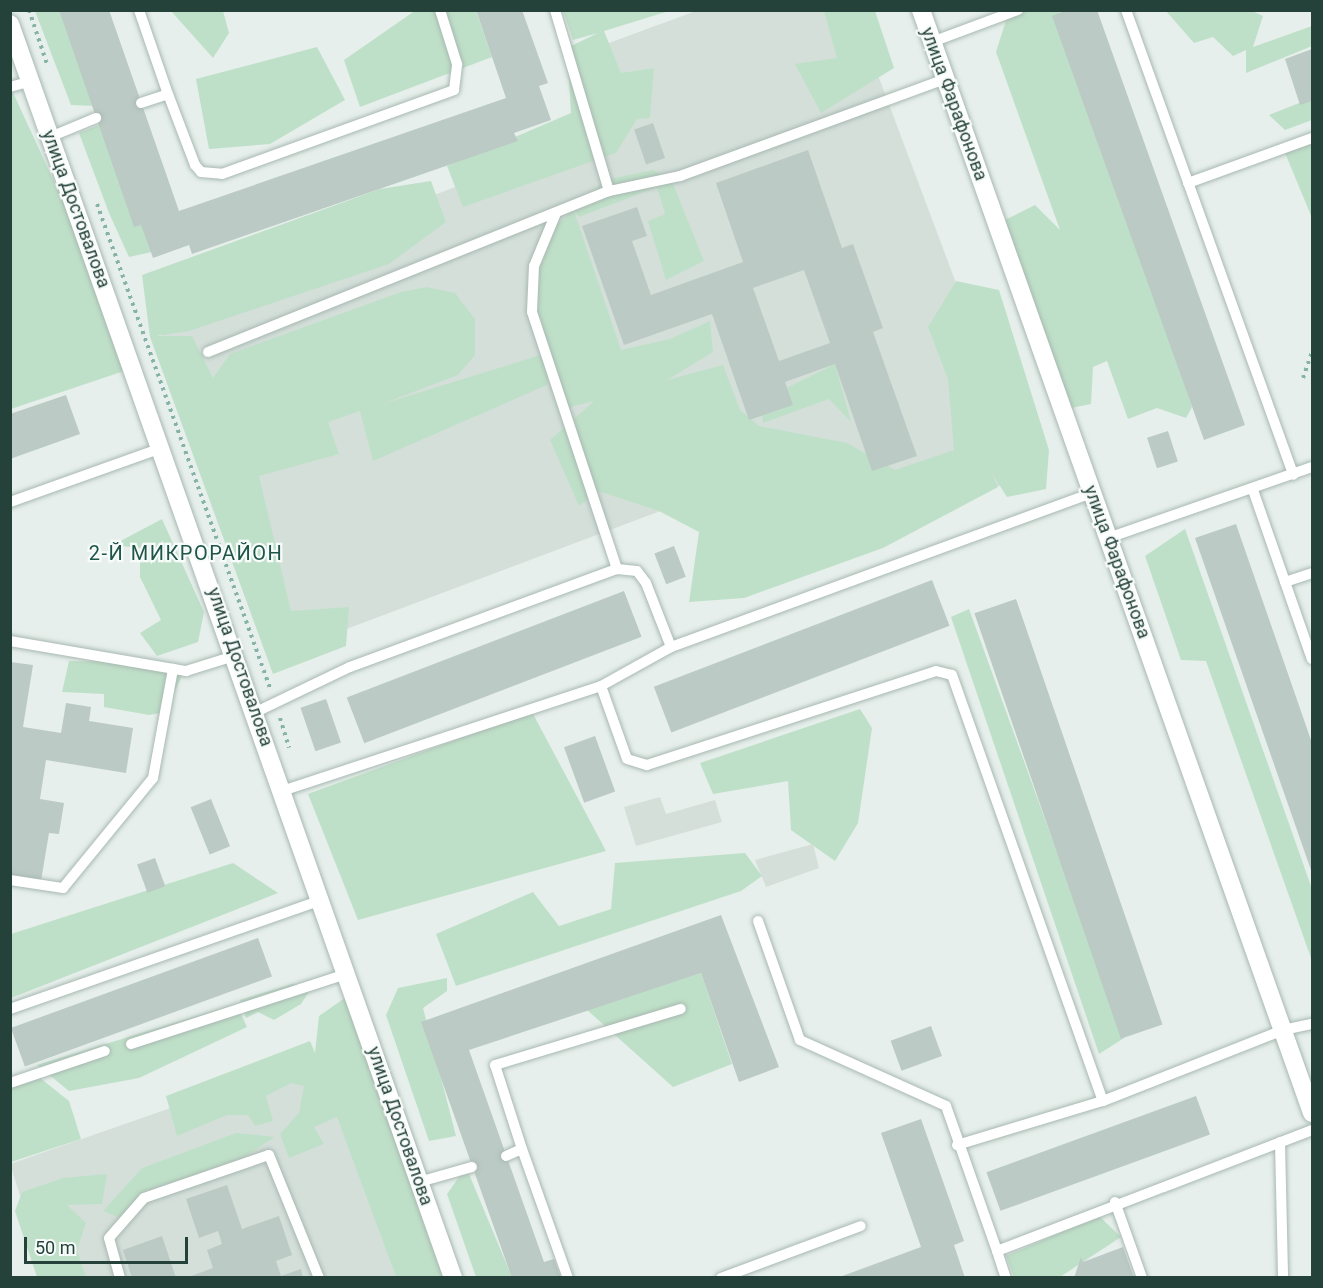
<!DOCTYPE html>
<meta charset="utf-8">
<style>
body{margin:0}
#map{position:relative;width:1323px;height:1288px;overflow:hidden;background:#e6efeb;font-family:Roboto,sans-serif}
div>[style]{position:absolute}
.built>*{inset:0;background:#d4dfda}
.green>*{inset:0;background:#bfe0c8}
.building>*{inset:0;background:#bbcac4;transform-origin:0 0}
.path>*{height:4px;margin-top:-2px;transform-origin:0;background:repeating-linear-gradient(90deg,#86b3a5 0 3px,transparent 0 7.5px)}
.roads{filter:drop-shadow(0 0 2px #a8b8b2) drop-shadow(0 0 2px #a8b8b2)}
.lane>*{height:10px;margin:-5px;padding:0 5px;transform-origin:5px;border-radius:5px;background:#fff}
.street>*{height:18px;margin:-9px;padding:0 9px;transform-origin:9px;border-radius:9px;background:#fff}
.secondary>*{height:18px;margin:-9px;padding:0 9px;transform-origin:9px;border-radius:9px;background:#fff}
span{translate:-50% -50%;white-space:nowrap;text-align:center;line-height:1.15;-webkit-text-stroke:4.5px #f7fbf9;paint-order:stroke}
.street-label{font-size:18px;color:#24423a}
.neighbourhood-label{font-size:20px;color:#1f5548;letter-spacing:1.5px}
.frame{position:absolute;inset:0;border:12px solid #24423a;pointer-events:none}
.scale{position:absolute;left:24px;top:1237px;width:164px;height:27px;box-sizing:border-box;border:3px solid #24423a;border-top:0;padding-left:8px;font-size:18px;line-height:21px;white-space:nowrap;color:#24423a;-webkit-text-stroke:4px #f7fbf9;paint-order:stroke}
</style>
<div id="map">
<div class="built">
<div style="clip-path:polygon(696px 11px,854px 11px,1028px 475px,737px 585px,703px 495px,280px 654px,149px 302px,615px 127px,587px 51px)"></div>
<div style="clip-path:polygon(660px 797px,666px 814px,715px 800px,722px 822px,636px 846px,624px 807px)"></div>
<div style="clip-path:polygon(813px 844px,819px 868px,766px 887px,755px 860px)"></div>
<div style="clip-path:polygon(317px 1057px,396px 1277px,46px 1277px,10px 1164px)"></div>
</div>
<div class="green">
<div style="clip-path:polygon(416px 10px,476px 11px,492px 57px,360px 107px,344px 60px)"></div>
<div style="clip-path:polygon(35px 11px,63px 11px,97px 106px,71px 105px)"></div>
<div style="clip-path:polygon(171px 11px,223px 11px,229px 33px,213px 58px)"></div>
<div style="clip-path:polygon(563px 11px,669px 11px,604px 31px,621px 73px,654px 68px,650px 118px,637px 119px,616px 153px,463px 207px,447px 166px,571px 113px,567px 48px,598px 33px,573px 40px)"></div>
<div style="clip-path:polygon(875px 11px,894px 68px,821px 113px,795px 64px,837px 58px,824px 11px)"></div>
<div style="clip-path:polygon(1009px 11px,1060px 11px,1192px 407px,1186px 418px,1157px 408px,1128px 419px,1107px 361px,1093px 367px,1091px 404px,1071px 408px,1003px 221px,1035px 205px,1060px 230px,996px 52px)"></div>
<div style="clip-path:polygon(1166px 11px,1252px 11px,1263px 16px,1253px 47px,1312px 26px,1312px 46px,1246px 73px,1246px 50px,1233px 56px,1213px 37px,1194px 43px)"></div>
<div style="clip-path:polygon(317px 47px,345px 100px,270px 144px,209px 149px,196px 79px)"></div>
<div style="clip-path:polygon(10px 86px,139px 366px,11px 409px,10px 409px)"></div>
<div style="clip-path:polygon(1312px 98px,1312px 120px,1285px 130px,1269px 115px)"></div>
<div style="clip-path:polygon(99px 125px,156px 251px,129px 257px,109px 213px,79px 133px)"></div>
<div style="clip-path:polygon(1312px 139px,1312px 218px,1283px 148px)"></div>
<div style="clip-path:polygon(653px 170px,672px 181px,704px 261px,666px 280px,648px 221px,665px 214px,657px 187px,579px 217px,574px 211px,621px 350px,670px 339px,710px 321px,713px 352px,667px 380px,723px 365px,740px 410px,759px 426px,847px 443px,895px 470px,954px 450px,948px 379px,928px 327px,956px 281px,999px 290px,1049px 450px,1046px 489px,1007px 497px,991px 472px,998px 487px,883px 548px,744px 598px,689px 602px,699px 532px,659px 511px,598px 491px,579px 506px,550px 440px,594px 401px,558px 410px,550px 366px,547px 385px,373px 461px,360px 411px,328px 422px,339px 454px,259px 476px,291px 611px,349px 607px,346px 646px,273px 674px,150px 337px,142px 275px,380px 189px,431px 181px,446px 222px,389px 264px,189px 331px,157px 336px,192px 336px,213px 378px,230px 354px,401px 292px,427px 287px,455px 293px,475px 319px,475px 355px,458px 375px,382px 404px,547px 353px,529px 290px,546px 235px,605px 180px)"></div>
<div style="clip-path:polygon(835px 364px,851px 422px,829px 399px,763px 423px,760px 401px)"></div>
<div style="clip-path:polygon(162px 519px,204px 612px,198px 642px,157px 656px,140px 633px,161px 620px,140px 577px,140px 548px,113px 545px)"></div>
<div style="clip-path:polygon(1185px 529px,1312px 889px,1312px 961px,1206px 661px,1181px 660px,1145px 556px)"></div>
<div style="clip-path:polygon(969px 609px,1124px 1038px,1099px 1054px,951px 617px)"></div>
<div style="clip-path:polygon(69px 661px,142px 662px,182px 676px,165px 712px,149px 715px,104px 707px,104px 694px,62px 692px)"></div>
<div style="clip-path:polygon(860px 709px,872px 728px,858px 823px,835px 861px,791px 830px,788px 781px,713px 794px,700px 763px)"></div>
<div style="clip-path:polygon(532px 712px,606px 851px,358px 920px,308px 794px)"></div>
<div style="clip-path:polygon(745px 853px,762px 876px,741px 891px,456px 986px,436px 934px,533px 892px,559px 926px,611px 909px,615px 863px)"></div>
<div style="clip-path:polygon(233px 863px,278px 893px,11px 998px,11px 934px)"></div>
<div style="clip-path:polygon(701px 973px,732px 1064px,673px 1087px,586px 1009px)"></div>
<div style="clip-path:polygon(447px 978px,447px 991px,423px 1008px,456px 1136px,429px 1141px,386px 1015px,398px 988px)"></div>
<div style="clip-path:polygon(292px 984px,312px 987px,301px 1004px,274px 1020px,258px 1012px,246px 1018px,240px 1000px)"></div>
<div style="clip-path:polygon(352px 993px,454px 1277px,396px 1277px,337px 1117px,314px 1127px,324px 1144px,289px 1158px,280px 1134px,299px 1113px,304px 1086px,291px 1083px,266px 1096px,273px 1121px,255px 1126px,248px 1115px,227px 1115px,177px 1136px,166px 1096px,310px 1041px,315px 1053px,319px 1016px)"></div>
<div style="clip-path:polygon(236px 1004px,247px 1027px,139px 1078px,69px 1091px,37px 1065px)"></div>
<div style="clip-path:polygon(35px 1074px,69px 1101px,81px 1139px,11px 1162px,10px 1082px)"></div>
<div style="clip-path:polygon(236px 1133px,275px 1137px,221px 1172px,157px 1187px,129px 1222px,103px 1211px,142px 1168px)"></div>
<div style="clip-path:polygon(466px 1167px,512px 1277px,476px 1277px,447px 1194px)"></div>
<div style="clip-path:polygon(107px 1174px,102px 1204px,67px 1205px,86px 1223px,77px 1250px,86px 1277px,37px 1277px,15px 1211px,22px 1192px,63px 1178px)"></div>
<div style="clip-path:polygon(1099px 1216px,1121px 1237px,1060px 1277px,1014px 1277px,1006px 1256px)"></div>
</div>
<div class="building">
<div style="clip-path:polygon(59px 10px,109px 10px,179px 211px,506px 98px,476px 10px,522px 10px,548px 83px,539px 86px,551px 120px,514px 133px,518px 141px,192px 254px,189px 245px,153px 258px,141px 225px,134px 227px)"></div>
<div style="clip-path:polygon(1067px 10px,1097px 10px,1245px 425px,1204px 440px,1052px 16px)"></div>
<div style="clip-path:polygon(1312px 49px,1312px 101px,1300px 105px,1285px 59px)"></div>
<div style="left:653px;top:123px;width:37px;height:20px;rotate:71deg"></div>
<div style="clip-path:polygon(evenodd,808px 150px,842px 248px,853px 244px,883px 328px,873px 332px,917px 456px,872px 471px,835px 364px,785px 382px,793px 405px,749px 420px,712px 314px,624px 345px,582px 226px,637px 207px,647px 236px,632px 241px,651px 295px,743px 262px,716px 183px,808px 150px,804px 270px,830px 343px,779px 361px,753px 288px,804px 270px)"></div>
<div style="clip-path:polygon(66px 395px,80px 434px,10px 459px,10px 414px)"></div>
<div style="left:1168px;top:431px;width:32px;height:22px;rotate:72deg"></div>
<div style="clip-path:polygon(1236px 524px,1312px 743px,1312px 873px,1195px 538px)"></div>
<div style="left:674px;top:546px;width:33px;height:21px;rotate:69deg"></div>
<div style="left:932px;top:580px;width:49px;height:298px;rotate:69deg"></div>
<div style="left:624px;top:591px;width:49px;height:297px;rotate:69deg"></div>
<div style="left:1016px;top:599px;width:450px;height:44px;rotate:71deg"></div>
<div style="clip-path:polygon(10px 662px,33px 665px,23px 727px,61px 733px,66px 703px,91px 707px,89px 721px,133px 728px,126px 773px,46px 760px,40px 799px,64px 803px,59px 834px,49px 833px,41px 881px,10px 876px)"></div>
<div style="left:326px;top:699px;width:46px;height:27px;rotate:71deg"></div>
<div style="left:595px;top:736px;width:59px;height:33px;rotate:70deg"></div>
<div style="left:211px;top:799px;width:51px;height:22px;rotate:68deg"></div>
<div style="left:155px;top:858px;width:30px;height:19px;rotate:70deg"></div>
<div style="clip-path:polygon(721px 915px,779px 1067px,739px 1082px,701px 973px,469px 1050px,544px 1262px,554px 1259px,561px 1278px,512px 1278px,421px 1022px)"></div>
<div style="left:258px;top:938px;width:41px;height:263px;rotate:70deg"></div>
<div style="left:931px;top:1026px;width:32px;height:43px;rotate:70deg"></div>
<div style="left:1196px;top:1096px;width:41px;height:223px;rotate:70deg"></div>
<div style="clip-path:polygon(921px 1119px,964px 1241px,954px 1245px,965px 1278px,837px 1278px,921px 1247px,881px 1133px)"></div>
<div style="clip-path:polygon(227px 1185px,242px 1229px,279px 1216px,292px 1255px,276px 1261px,281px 1276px,301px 1269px,303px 1278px,186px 1278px,213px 1268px,207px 1250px,222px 1244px,218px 1231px,199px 1238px,186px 1199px)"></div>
<div style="clip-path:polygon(162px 1236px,176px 1278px,132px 1278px,123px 1250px)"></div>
<div style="clip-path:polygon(1123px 1247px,1134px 1278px,1074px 1278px,1081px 1257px,1083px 1262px)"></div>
</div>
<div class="path">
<div style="left:29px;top:10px;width:57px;rotate:71.6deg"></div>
<div style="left:97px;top:204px;width:514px;rotate:70.33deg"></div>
<div style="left:1303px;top:378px;width:28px;rotate:-71deg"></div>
<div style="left:280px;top:718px;width:31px;rotate:73deg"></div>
</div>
<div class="roads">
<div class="lane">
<div style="left:139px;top:10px;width:89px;rotate:71deg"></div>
<div style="left:555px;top:10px;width:189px;rotate:73.4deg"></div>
<div style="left:609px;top:191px;width:73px;rotate:-11.9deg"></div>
<div style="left:680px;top:176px;width:282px;rotate:-20.1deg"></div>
<div style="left:1126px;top:10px;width:494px;rotate:70.2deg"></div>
<div style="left:932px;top:42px;width:92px;rotate:-20.4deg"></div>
<div style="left:10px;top:87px;width:22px;rotate:-16deg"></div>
<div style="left:141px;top:103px;width:28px;rotate:-18deg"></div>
<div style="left:168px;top:94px;width:76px;rotate:69.2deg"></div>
<div style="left:195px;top:165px;width:9px;rotate:49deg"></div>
<div style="left:201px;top:172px;width:21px;rotate:5deg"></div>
<div style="left:222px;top:174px;width:247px;rotate:-19.9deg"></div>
<div style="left:454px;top:90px;width:26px;rotate:-83deg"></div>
<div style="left:457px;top:64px;width:57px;rotate:-107.5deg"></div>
<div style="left:50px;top:137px;width:50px;rotate:-22.4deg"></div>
<div style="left:1188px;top:183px;width:132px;rotate:-19.9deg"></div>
<div style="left:556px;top:213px;width:57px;rotate:112.5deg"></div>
<div style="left:534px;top:266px;width:46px;rotate:92.5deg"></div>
<div style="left:532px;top:312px;width:271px;rotate:71.7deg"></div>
<div style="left:208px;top:352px;width:432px;rotate:-21.9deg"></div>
<div style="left:1253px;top:490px;width:179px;rotate:70.8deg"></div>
<div style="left:10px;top:502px;width:161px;rotate:-19.6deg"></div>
<div style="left:1108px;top:538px;width:216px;rotate:-19.2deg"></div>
<div style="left:1285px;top:582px;width:28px;rotate:-18deg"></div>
<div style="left:10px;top:641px;width:179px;rotate:9.7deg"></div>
<div style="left:186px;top:671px;width:53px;rotate:-17.4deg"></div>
<div style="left:601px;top:686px;width:77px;rotate:70.4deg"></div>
<div style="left:627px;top:759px;width:21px;rotate:17deg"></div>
<div style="left:647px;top:765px;width:304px;rotate:-18deg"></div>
<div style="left:936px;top:671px;width:16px;rotate:14deg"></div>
<div style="left:952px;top:675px;width:452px;rotate:70.5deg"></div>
<div style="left:1103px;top:1101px;width:193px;rotate:-21.5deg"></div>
<div style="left:1283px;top:1030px;width:30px;rotate:-12deg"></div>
<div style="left:256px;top:712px;width:104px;rotate:-25.6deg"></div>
<div style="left:350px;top:667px;width:284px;rotate:-20.2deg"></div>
<div style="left:617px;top:569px;width:20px;rotate:6deg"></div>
<div style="left:637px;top:571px;width:15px;rotate:53deg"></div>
<div style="left:646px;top:583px;width:69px;rotate:68.7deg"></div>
<div style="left:282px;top:791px;width:336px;rotate:-18.2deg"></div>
<div style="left:601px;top:686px;width:80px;rotate:-29.1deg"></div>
<div style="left:671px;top:647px;width:448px;rotate:-20.1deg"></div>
<div style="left:10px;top:880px;width:54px;rotate:8.6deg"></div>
<div style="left:63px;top:888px;width:142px;rotate:-50.7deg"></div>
<div style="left:153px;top:778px;width:111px;rotate:-79.6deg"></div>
<div style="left:758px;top:921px;width:126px;rotate:70.6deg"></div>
<div style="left:800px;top:1040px;width:160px;rotate:24.3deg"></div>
<div style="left:946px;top:1106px;width:154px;rotate:70.6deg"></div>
<div style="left:997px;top:1251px;width:337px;rotate:-21deg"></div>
<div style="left:10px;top:1009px;width:330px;rotate:-19.3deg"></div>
<div style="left:131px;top:1044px;width:227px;rotate:-18deg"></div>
<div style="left:10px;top:1083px;width:100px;rotate:-18.6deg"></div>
<div style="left:1280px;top:1142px;width:136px;rotate:88.7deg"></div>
<div style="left:957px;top:1145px;width:152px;rotate:-16.8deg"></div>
<div style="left:522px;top:1149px;width:137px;rotate:70.4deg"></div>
<div style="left:506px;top:1156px;width:17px;rotate:-24deg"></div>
<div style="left:522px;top:1149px;width:88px;rotate:-107.8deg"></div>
<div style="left:495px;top:1065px;width:194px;rotate:-16.8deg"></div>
<div style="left:419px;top:1182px;width:55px;rotate:-15.8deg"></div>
<div style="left:1115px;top:1202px;width:81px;rotate:70.4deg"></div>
<div style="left:997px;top:1251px;width:28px;rotate:72deg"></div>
<div style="left:120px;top:1278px;width:41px;rotate:-105.4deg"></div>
<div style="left:109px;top:1238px;width:53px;rotate:-48.8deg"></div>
<div style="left:144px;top:1198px;width:132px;rotate:-19deg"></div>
<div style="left:269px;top:1155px;width:133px;rotate:67.9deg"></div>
<div style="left:721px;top:1278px;width:149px;rotate:-20.4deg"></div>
</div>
<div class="street">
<div style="left:10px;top:24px;width:1330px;rotate:70.54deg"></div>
</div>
<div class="secondary">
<div style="left:921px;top:10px;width:1170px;rotate:70.48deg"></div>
</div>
</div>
<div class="street-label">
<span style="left:954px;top:104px;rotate:70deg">улица Фарафонова</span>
<span style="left:76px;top:209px;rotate:70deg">улица Достовалова</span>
<span style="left:1117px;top:562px;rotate:70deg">улица Фарафонова</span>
<span style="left:240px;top:667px;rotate:71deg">улица Достовалова</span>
<span style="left:400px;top:1126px;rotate:71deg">улица Достовалова</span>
</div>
<div class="neighbourhood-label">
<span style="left:186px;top:553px">2-Й МИКРОРАЙОН</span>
</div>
<div class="frame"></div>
<div class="scale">50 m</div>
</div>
